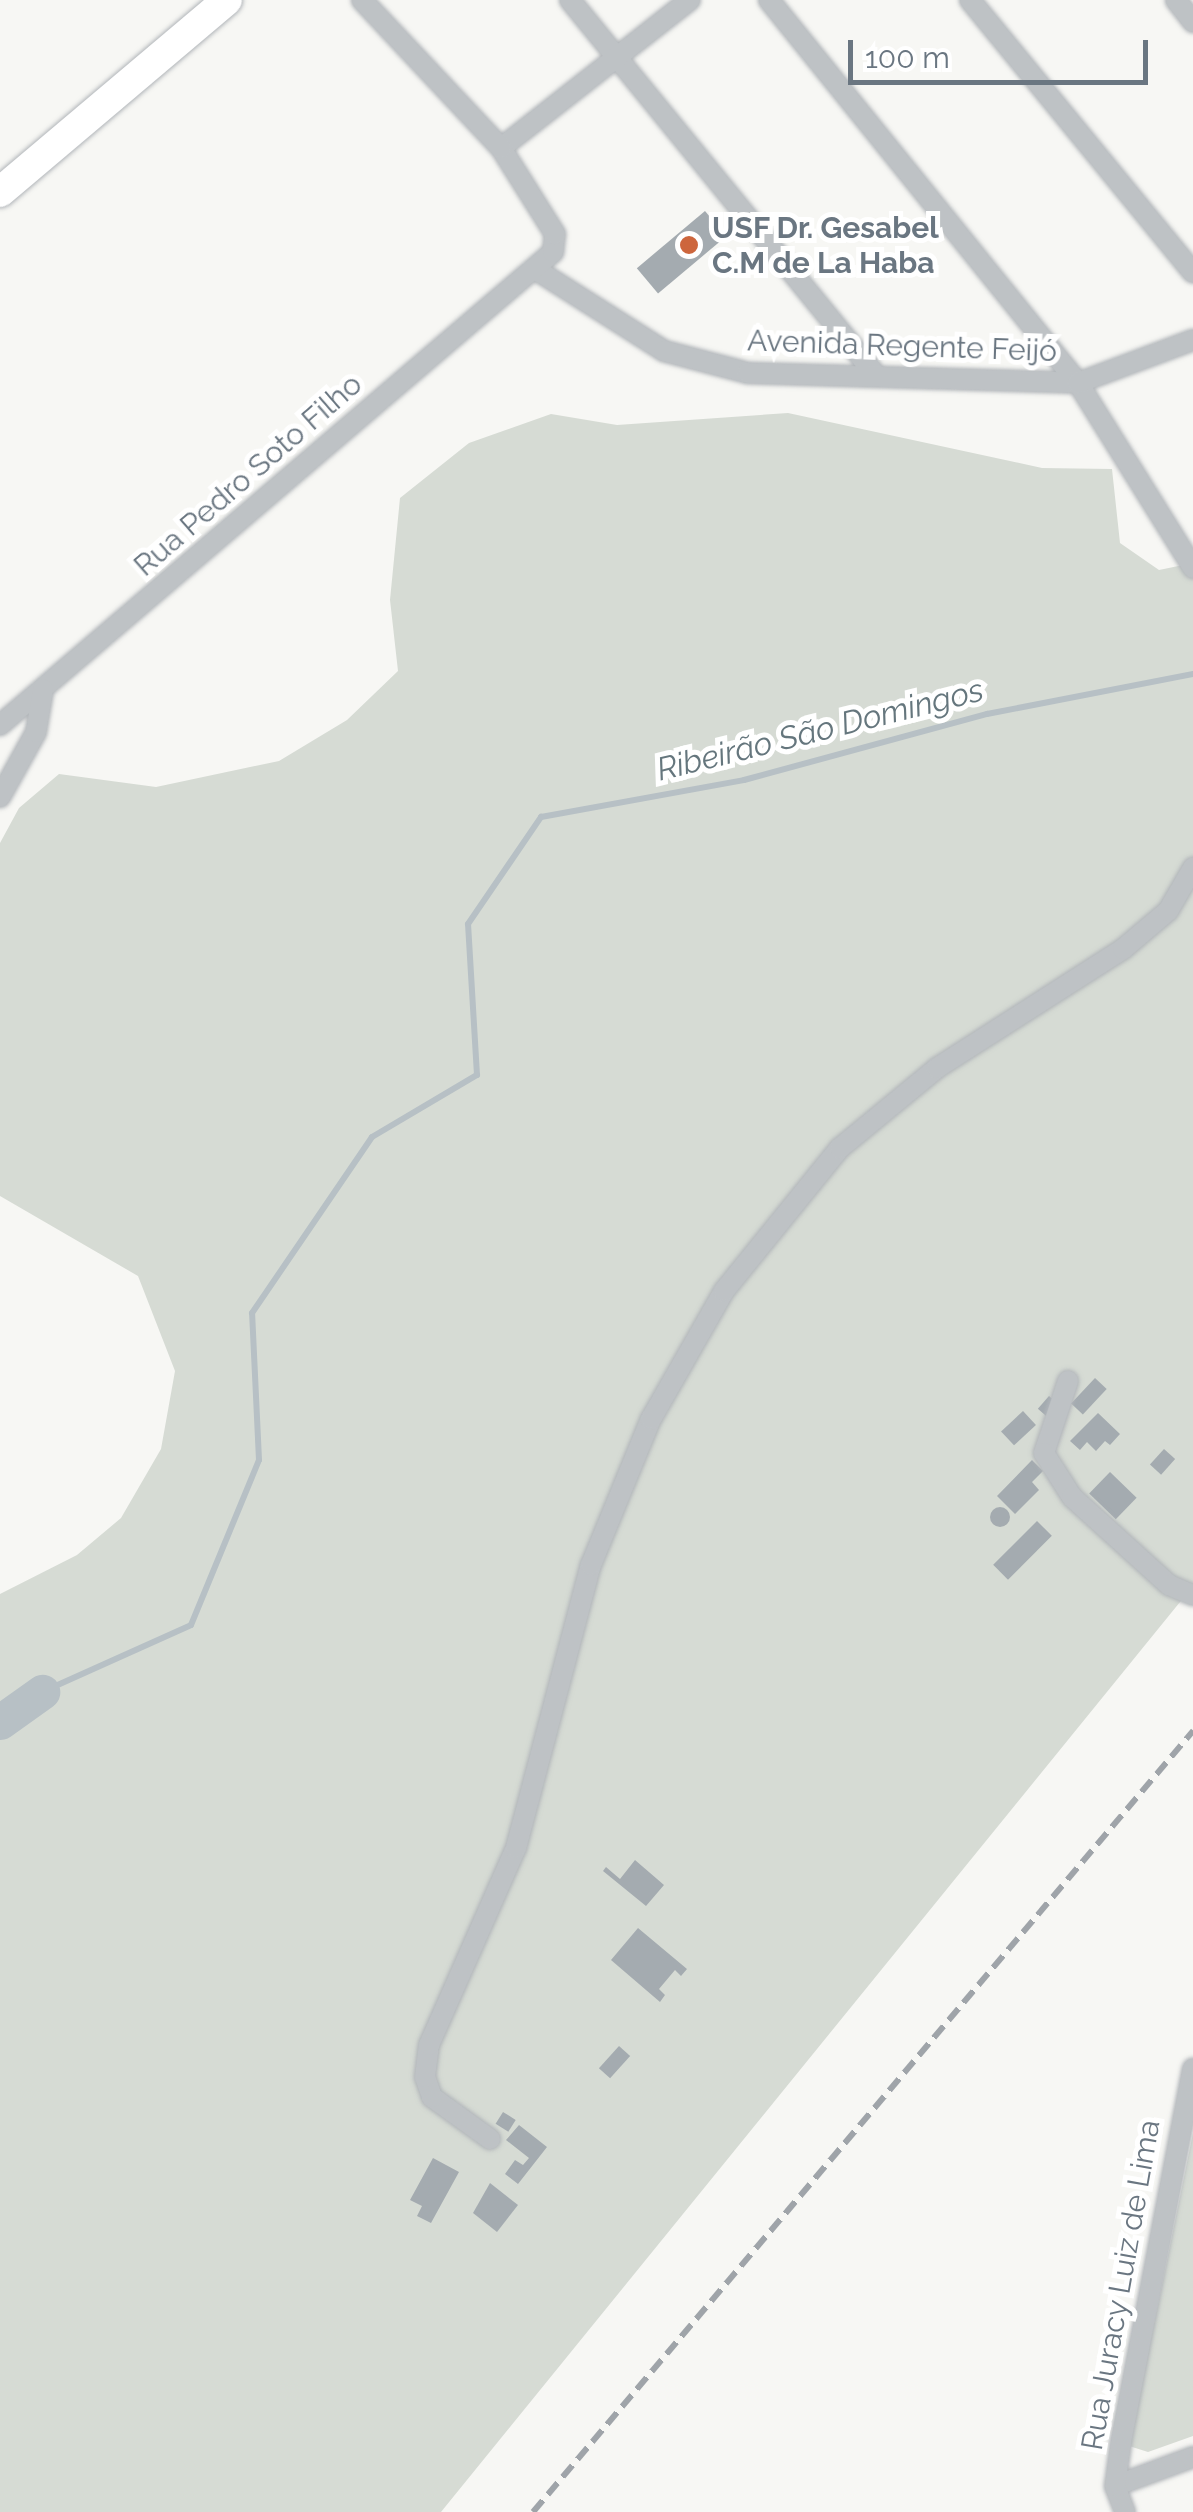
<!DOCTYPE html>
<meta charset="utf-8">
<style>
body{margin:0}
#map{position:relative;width:1193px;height:2512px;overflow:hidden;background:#f7f7f4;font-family:Raleway,sans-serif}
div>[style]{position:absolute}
.green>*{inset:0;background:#d6dbd4}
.stream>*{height:6px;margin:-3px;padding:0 3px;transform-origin:3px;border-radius:3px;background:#b7c0c5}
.river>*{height:35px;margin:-17.5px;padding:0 17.5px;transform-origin:17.5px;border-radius:17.5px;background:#b7c0c5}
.building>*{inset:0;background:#a4abb0;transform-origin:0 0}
.round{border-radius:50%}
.roads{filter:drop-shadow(0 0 2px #b1b5b9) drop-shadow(0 0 2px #b1b5b9)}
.street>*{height:20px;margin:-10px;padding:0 10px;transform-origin:10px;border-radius:10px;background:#bec2c5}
.secondary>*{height:30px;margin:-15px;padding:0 15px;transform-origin:15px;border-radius:15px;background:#fff}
.rail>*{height:6px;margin-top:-3px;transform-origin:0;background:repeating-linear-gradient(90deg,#9fa4a9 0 15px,transparent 0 23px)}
.dots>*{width:28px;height:28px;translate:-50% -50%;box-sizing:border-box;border:5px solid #fff;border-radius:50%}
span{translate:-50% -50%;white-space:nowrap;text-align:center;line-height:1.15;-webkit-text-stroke:10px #fff;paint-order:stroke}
.poi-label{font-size:30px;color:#6a7681;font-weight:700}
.left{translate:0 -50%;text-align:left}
.street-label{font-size:30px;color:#6a7681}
.water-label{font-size:32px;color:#65767d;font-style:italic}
.scale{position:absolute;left:848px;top:40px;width:300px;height:45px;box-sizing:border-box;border:5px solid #6a7681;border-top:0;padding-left:12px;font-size:30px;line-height:35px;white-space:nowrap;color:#6a7681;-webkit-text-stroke:8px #fff;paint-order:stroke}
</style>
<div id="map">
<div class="green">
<div style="clip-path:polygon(788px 413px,1042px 468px,1112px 469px,1120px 543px,1159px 570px,1193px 563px,1193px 1586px,441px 2512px,0 2512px,0 1594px,77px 1555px,121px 1518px,161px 1449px,175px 1371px,138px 1276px,0 1196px,0 843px,19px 808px,59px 774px,156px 787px,279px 761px,347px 720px,398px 671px,390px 600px,400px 498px,469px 443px,551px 414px,617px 425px)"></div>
<div style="clip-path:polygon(1193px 2133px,1193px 2436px,1148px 2452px,1129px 2446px)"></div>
</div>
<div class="stream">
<div style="left:42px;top:1692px;width:163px;rotate:-24.2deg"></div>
<div style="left:191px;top:1625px;width:178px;rotate:-67.6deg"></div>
<div style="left:259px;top:1460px;width:147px;rotate:-92.7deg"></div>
<div style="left:252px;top:1313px;width:213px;rotate:-55.7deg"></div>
<div style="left:372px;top:1137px;width:122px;rotate:-30.6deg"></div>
<div style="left:477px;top:1075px;width:151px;rotate:-93.4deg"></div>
<div style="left:468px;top:924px;width:130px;rotate:-55.7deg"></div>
<div style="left:541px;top:817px;width:206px;rotate:-10.3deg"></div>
<div style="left:744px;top:780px;width:252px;rotate:-15.2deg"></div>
<div style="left:987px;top:714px;width:210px;rotate:-11deg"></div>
</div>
<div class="river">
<div style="left:0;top:1722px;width:52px;rotate:-35.5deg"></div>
</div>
<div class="building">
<div style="left:705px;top:211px;width:33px;height:89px;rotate:50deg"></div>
<div style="left:1095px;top:1378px;width:16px;height:35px;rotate:43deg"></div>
<div style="left:1049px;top:1396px;width:11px;height:17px;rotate:41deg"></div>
<div style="left:1023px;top:1411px;width:19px;height:30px;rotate:47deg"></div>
<div style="clip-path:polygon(1098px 1413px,1120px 1434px,1110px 1445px,1105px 1441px,1096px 1451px,1087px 1442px,1080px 1450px,1070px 1441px)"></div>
<div style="left:1164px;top:1449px;width:15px;height:21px;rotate:42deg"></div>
<div style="clip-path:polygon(1032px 1460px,1043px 1471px,1032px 1482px,1039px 1490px,1015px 1514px,997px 1496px)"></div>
<div style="left:1110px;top:1472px;width:37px;height:30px;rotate:44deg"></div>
<div class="round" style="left:990px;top:1507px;width:20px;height:20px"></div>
<div style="left:1037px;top:1521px;width:21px;height:62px;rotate:45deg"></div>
<div style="clip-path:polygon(635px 1860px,664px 1885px,646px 1906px,603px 1871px,606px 1867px,620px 1879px)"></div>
<div style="clip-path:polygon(638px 1928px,687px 1969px,681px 1976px,675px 1970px,659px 1989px,665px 1995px,660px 2002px,611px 1960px)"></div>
<div style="left:619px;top:2046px;width:15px;height:30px;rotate:42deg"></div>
<div style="left:503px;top:2112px;width:15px;height:14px;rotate:32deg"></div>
<div style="clip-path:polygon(519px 2125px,547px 2147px,518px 2184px,505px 2174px,515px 2160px,523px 2165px,529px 2158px,506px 2140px)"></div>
<div style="clip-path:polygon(433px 2158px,459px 2172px,431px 2223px,417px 2216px,422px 2206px,410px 2200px)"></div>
<div style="clip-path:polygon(490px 2183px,518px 2205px,497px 2232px,473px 2213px)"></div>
</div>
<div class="roads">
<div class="street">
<div style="left:570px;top:0;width:485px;rotate:50.8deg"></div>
<div style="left:769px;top:0;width:492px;rotate:51.1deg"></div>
<div style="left:1078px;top:383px;width:218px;rotate:58.1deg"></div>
<div style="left:970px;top:0;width:352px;rotate:50.7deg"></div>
<div style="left:1176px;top:0;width:28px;rotate:52deg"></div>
<div style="left:501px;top:148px;width:240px;rotate:-38.1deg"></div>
<div style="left:535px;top:269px;width:153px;rotate:32.4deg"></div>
<div style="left:664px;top:351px;width:87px;rotate:14.7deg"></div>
<div style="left:748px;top:373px;width:330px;rotate:1.7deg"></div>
<div style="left:1078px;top:383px;width:123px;rotate:-20.5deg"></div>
<div style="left:0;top:725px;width:728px;rotate:-40.54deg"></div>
<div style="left:553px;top:252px;width:18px;rotate:-84deg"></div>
<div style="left:555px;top:234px;width:102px;rotate:-122.1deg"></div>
<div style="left:501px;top:148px;width:203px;rotate:-133.2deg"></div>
<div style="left:0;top:797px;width:74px;rotate:-61deg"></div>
<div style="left:36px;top:732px;width:43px;rotate:-80.5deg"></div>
<div style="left:1068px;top:1381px;width:76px;rotate:108.4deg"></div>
<div style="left:1044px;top:1453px;width:52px;rotate:57.5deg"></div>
<div style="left:1072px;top:1497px;width:131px;rotate:42.2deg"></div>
<div style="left:1169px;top:1585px;width:26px;rotate:23deg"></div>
<div style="left:490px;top:2139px;width:72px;rotate:-144.1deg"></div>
<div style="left:432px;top:2097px;width:21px;rotate:-109deg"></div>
<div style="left:425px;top:2077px;width:32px;rotate:-83deg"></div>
<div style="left:429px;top:2045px;width:215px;rotate:-66.2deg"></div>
<div style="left:516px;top:1848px;width:293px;rotate:-75.2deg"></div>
<div style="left:591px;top:1565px;width:158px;rotate:-67.7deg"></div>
<div style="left:651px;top:1419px;width:147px;rotate:-60.3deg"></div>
<div style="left:724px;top:1291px;width:184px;rotate:-51deg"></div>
<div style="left:840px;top:1148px;width:126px;rotate:-39.5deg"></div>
<div style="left:937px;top:1068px;width:221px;rotate:-32.6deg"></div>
<div style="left:1123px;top:949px;width:59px;rotate:-40.2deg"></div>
<div style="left:1168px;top:911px;width:50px;rotate:-59.8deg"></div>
<div style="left:1115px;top:2486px;width:83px;rotate:-20.4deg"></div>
<div style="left:1125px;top:2512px;width:28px;rotate:-111deg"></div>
<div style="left:1115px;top:2486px;width:44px;rotate:-82.2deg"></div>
<div style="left:1121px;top:2442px;width:380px;rotate:-79.1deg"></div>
</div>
<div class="secondary">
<div style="left:0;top:192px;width:297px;rotate:-40.2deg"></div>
</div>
</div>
<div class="rail">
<div style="left:533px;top:2512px;width:1023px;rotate:-49.8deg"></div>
</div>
<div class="dots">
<div style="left:689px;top:245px;background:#cd663d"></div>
</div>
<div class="poi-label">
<span class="left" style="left:712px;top:245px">USF Dr. Gesabel<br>C.M de La Haba</span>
</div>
<div class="street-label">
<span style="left:902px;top:346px;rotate:2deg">Avenida Regente Feijó</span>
<span style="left:248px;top:475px;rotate:-41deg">Rua Pedro Soto Filho</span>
<span style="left:1121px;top:2285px;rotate:-80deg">Rua Juracy Luiz de Lima</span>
</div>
<div class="water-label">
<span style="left:820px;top:730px;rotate:-14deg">Ribeirão São Domingos</span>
</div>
<div class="scale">100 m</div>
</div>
